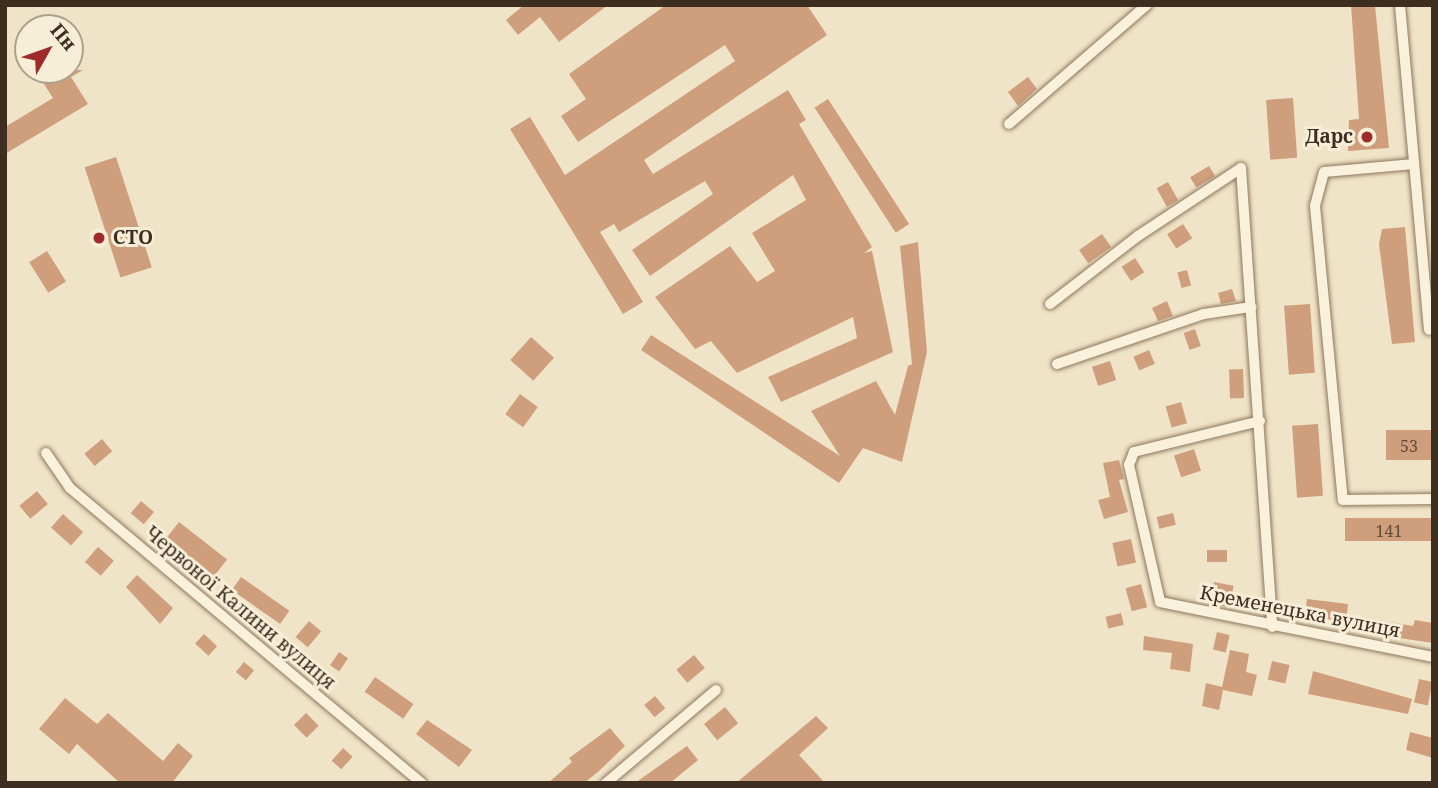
<!DOCTYPE html>
<meta charset="utf-8">
<style>
body{margin:0}
#map{position:relative;width:1438px;height:788px;overflow:hidden;background:#f0e4c8;font-family:"Noto Serif",serif}
div>[style]{position:absolute}
.building>*{inset:0;background:#cf9f7d;transform-origin:0 0}
.roads{filter:drop-shadow(0 0 2px #8d765c) drop-shadow(0 0 2px #8d765c)}
.street>*{height:10px;margin:-5px;padding:0 5px;transform-origin:5px;border-radius:5px;background:#faf1dc}
.dots>*{width:19px;height:19px;translate:-50% -50%;box-sizing:border-box;border:4px solid #f7eed8;border-radius:50%}
span{translate:-50% -50%;white-space:nowrap;text-align:center;line-height:1.15;-webkit-text-stroke:6px #f7eed8;paint-order:stroke}
.number-label{font-size:16px;color:#624a37}
.number-label span{-webkit-text-stroke-width:0}
.poi-label{font-size:19px;color:#3d2e20;font-weight:700}
.right{translate:-100% -50%;text-align:right}
.left{translate:0 -50%;text-align:left}
.street-label{font-size:19px;color:#3d2e20}
.frame{position:absolute;inset:0;border:7px solid #3d2e20;pointer-events:none}
.north{position:absolute;left:14px;top:14px;width:70px;height:70px;box-sizing:border-box;background:#f7eed8;border:2px solid #ada18e;border-radius:50%;rotate:50deg;font-size:19px;font-weight:700;line-height:28px;text-align:center;color:#3d2e20}
.north::after{content:'';display:block;margin:auto;width:24px;height:32px;background:#9e2a2b;clip-path:polygon(50% 0,100% 100%,50% 72%,0 100%)}
</style>
<div id="map">
<div class="building">
<div style="clip-path:polygon(524px 5px,608px 5px,559px 42px,540px 17px,518px 35px,506px 20px)"></div>
<div style="clip-path:polygon(666px 5px,807px 5px,827px 35px,644px 160px,653px 174px,788px 90px,806px 120px,799px 124px,872px 247px,864px 253px,872px 251px,893px 352px,781px 402px,768px 377px,857px 338px,853px 317px,737px 373px,711px 341px,695px 349px,655px 297px,730px 246px,757px 282px,775px 271px,752px 233px,806px 200px,793px 175px,650px 276px,632px 250px,713px 194px,705px 181px,619px 232px,614px 224px,600px 232px,643px 302px,623px 314px,510px 129px,530px 117px,565px 175px,735px 61px,725px 45px,578px 142px,561px 116px,586px 99px,569px 74px)"></div>
<div style="clip-path:polygon(1351px 5px,1375px 5px,1389px 148px,1348px 151px,1349px 120px,1359px 119px)"></div>
<div style="clip-path:polygon(35px 70px,83px 70px,71px 77px,88px 104px,5px 154px,5px 127px,53px 98px)"></div>
<div style="clip-path:polygon(1028px 77px,1037px 89px,1018px 106px,1008px 92px)"></div>
<div style="left:1293px;top:98px;width:60px;height:27px;rotate:86deg"></div>
<div style="left:828px;top:99px;width:149px;height:16px;rotate:57deg"></div>
<div style="left:116px;top:157px;width:116px;height:33px;rotate:72deg"></div>
<div style="left:1209px;top:166px;width:12px;height:22px;rotate:59deg"></div>
<div style="left:1168px;top:182px;width:21px;height:13px;rotate:61deg"></div>
<div style="left:1183px;top:224px;width:17px;height:19px;rotate:57deg"></div>
<div style="clip-path:polygon(1405px 227px,1415px 342px,1392px 344px,1379px 244px,1382px 229px)"></div>
<div style="left:1102px;top:234px;width:16px;height:28px;rotate:55deg"></div>
<div style="clip-path:polygon(918px 242px,927px 352px,902px 462px,863px 448px,839px 483px,641px 350px,651px 335px,840px 456px,811px 411px,876px 381px,895px 415px,908px 366px,912px 364px,900px 246px)"></div>
<div style="left:47px;top:251px;width:36px;height:21px;rotate:58deg"></div>
<div style="left:1135px;top:258px;width:17px;height:16px;rotate:57deg"></div>
<div style="left:1187px;top:270px;width:16px;height:10px;rotate:75deg"></div>
<div style="clip-path:polygon(1232px 289px,1236px 301px,1221px 304px,1218px 293px)"></div>
<div style="clip-path:polygon(1167px 301px,1173px 316px,1158px 321px,1152px 308px)"></div>
<div style="left:1310px;top:304px;width:69px;height:26px;rotate:86deg"></div>
<div style="left:1195px;top:329px;width:18px;height:12px;rotate:71deg"></div>
<div style="left:531px;top:337px;width:31px;height:31px;rotate:42deg"></div>
<div style="left:1149px;top:350px;width:15px;height:17px;rotate:67deg"></div>
<div style="left:1110px;top:361px;width:20px;height:19px;rotate:72deg"></div>
<div style="left:1243px;top:369px;width:29px;height:14px;rotate:88deg"></div>
<div style="left:520px;top:394px;width:22px;height:25px;rotate:36deg"></div>
<div style="left:1181px;top:402px;width:22px;height:16px;rotate:74deg"></div>
<div style="left:1318px;top:424px;width:72px;height:26px;rotate:86deg"></div>
<div style="left:1433px;top:430px;width:30px;height:47px;rotate:90deg"></div>
<div style="left:102px;top:439px;width:16px;height:23px;rotate:50deg"></div>
<div style="left:1194px;top:449px;width:23px;height:21px;rotate:72deg"></div>
<div style="clip-path:polygon(1119px 460px,1124px 479px,1119px 480px,1128px 512px,1104px 519px,1098px 500px,1110px 497px,1103px 463px)"></div>
<div style="left:37px;top:491px;width:17px;height:23px;rotate:50deg"></div>
<div style="left:141px;top:501px;width:17px;height:16px;rotate:40deg"></div>
<div style="left:1173px;top:513px;width:12px;height:17px;rotate:76deg"></div>
<div style="left:63px;top:514px;width:27px;height:18px;rotate:42deg"></div>
<div style="left:1433px;top:518px;width:23px;height:88px;rotate:90deg"></div>
<div style="left:179px;top:522px;width:61px;height:21px;rotate:38deg"></div>
<div style="left:1131px;top:539px;width:24px;height:19px;rotate:78deg"></div>
<div style="left:98px;top:547px;width:21px;height:20px;rotate:41deg"></div>
<div style="left:1227px;top:550px;width:12px;height:20px;rotate:90deg"></div>
<div style="clip-path:polygon(137px 575px,173px 608px,160px 624px,126px 587px)"></div>
<div style="left:241px;top:577px;width:59px;height:16px;rotate:35deg"></div>
<div style="left:1214px;top:582px;width:20px;height:22px;rotate:11deg"></div>
<div style="left:1141px;top:584px;width:24px;height:16px;rotate:75deg"></div>
<div style="clip-path:polygon(1307px 599px,1348px 604px,1347px 615px,1413px 626px,1415px 620px,1433px 623px,1433px 643px,1359px 632px,1332px 625px,1333px 620px,1305px 616px)"></div>
<div style="left:1121px;top:613px;width:12px;height:16px;rotate:76deg"></div>
<div style="left:309px;top:621px;width:16px;height:21px;rotate:40deg"></div>
<div style="left:1217px;top:632px;width:13px;height:18px;rotate:13deg"></div>
<div style="left:204px;top:634px;width:18px;height:13px;rotate:43deg"></div>
<div style="clip-path:polygon(1144px 636px,1193px 644px,1190px 672px,1170px 669px,1172px 653px,1143px 650px)"></div>
<div style="clip-path:polygon(1230px 650px,1249px 654px,1246px 672px,1257px 675px,1252px 696px,1223px 690px,1219px 710px,1202px 706px,1206px 683px,1222px 687px)"></div>
<div style="left:339px;top:652px;width:11px;height:16px;rotate:34deg"></div>
<div style="left:694px;top:655px;width:17px;height:23px;rotate:50deg"></div>
<div style="left:1272px;top:661px;width:18px;height:19px;rotate:13deg"></div>
<div style="left:244px;top:662px;width:13px;height:13px;rotate:39deg"></div>
<div style="clip-path:polygon(1313px 671px,1412px 699px,1408px 714px,1308px 694px)"></div>
<div style="left:375px;top:677px;width:47px;height:18px;rotate:35deg"></div>
<div style="left:1419px;top:679px;width:14px;height:24px;rotate:12deg"></div>
<div style="left:655px;top:696px;width:16px;height:14px;rotate:50deg"></div>
<div style="clip-path:polygon(65px 698px,97px 724px,108px 713px,163px 761px,178px 743px,193px 756px,172px 783px,120px 783px,77px 744px,69px 754px,39px 729px)"></div>
<div style="left:725px;top:707px;width:21px;height:27px;rotate:51deg"></div>
<div style="left:306px;top:713px;width:18px;height:17px;rotate:45deg"></div>
<div style="clip-path:polygon(816px 716px,828px 728px,799px 755px,825px 783px,736px 783px)"></div>
<div style="clip-path:polygon(427px 720px,472px 750px,459px 767px,416px 734px)"></div>
<div style="clip-path:polygon(610px 728px,625px 746px,598px 772px,584px 783px,548px 783px,572px 762px,569px 758px)"></div>
<div style="clip-path:polygon(1410px 732px,1433px 738px,1433px 758px,1406px 750px)"></div>
<div style="clip-path:polygon(687px 746px,698px 760px,670px 783px,635px 783px)"></div>
<div style="left:343px;top:748px;width:13px;height:17px;rotate:42deg"></div>
</div>
<div class="roads">
<div class="street">
<div style="left:1400px;top:5px;width:326px;rotate:84.9deg"></div>
<div style="left:1009px;top:124px;width:182px;rotate:-40.8deg"></div>
<div style="left:1414px;top:164px;width:90px;rotate:174.9deg"></div>
<div style="left:1324px;top:172px;width:35px;rotate:105deg"></div>
<div style="left:1315px;top:206px;width:295px;rotate:84.6deg"></div>
<div style="left:1343px;top:500px;width:90px;rotate:-0.6deg"></div>
<div style="left:1050px;top:304px;width:111px;rotate:-37.7deg"></div>
<div style="left:1138px;top:236px;width:123px;rotate:-33.4deg"></div>
<div style="left:1241px;top:168px;width:460px;rotate:86.1deg"></div>
<div style="left:1057px;top:364px;width:155px;rotate:-18.8deg"></div>
<div style="left:1204px;top:314px;width:48px;rotate:-8.5deg"></div>
<div style="left:1260px;top:421px;width:130px;rotate:166.2deg"></div>
<div style="left:1134px;top:452px;width:14px;rotate:111deg"></div>
<div style="left:1129px;top:465px;width:140px;rotate:77.2deg"></div>
<div style="left:1160px;top:602px;width:278px;rotate:11.4deg"></div>
<div style="left:46px;top:453px;width:42px;rotate:55.6deg"></div>
<div style="left:70px;top:488px;width:459px;rotate:40deg"></div>
<div style="left:606px;top:783px;width:144px;rotate:-40.2deg"></div>
</div>
</div>
<div class="dots">
<div style="left:1367px;top:137px;background:#9e2a2b"></div>
<div style="left:99px;top:238px;background:#9e2a2b"></div>
</div>
<div class="number-label">
<span style="left:1409px;top:446px">53</span>
<span style="left:1389px;top:531px">141</span>
</div>
<div class="poi-label">
<span class="right" style="left:1353px;top:137px">Дарс</span>
<span class="left" style="left:113px;top:238px">СТО</span>
</div>
<div class="street-label">
<span style="left:240px;top:608px;rotate:40deg">Червоної Калини вулиця</span>
<span style="left:1300px;top:612px;rotate:11deg">Кременецька вулиця</span>
</div>
<div class="frame"></div>
<div class="north">Пн</div>
</div>
